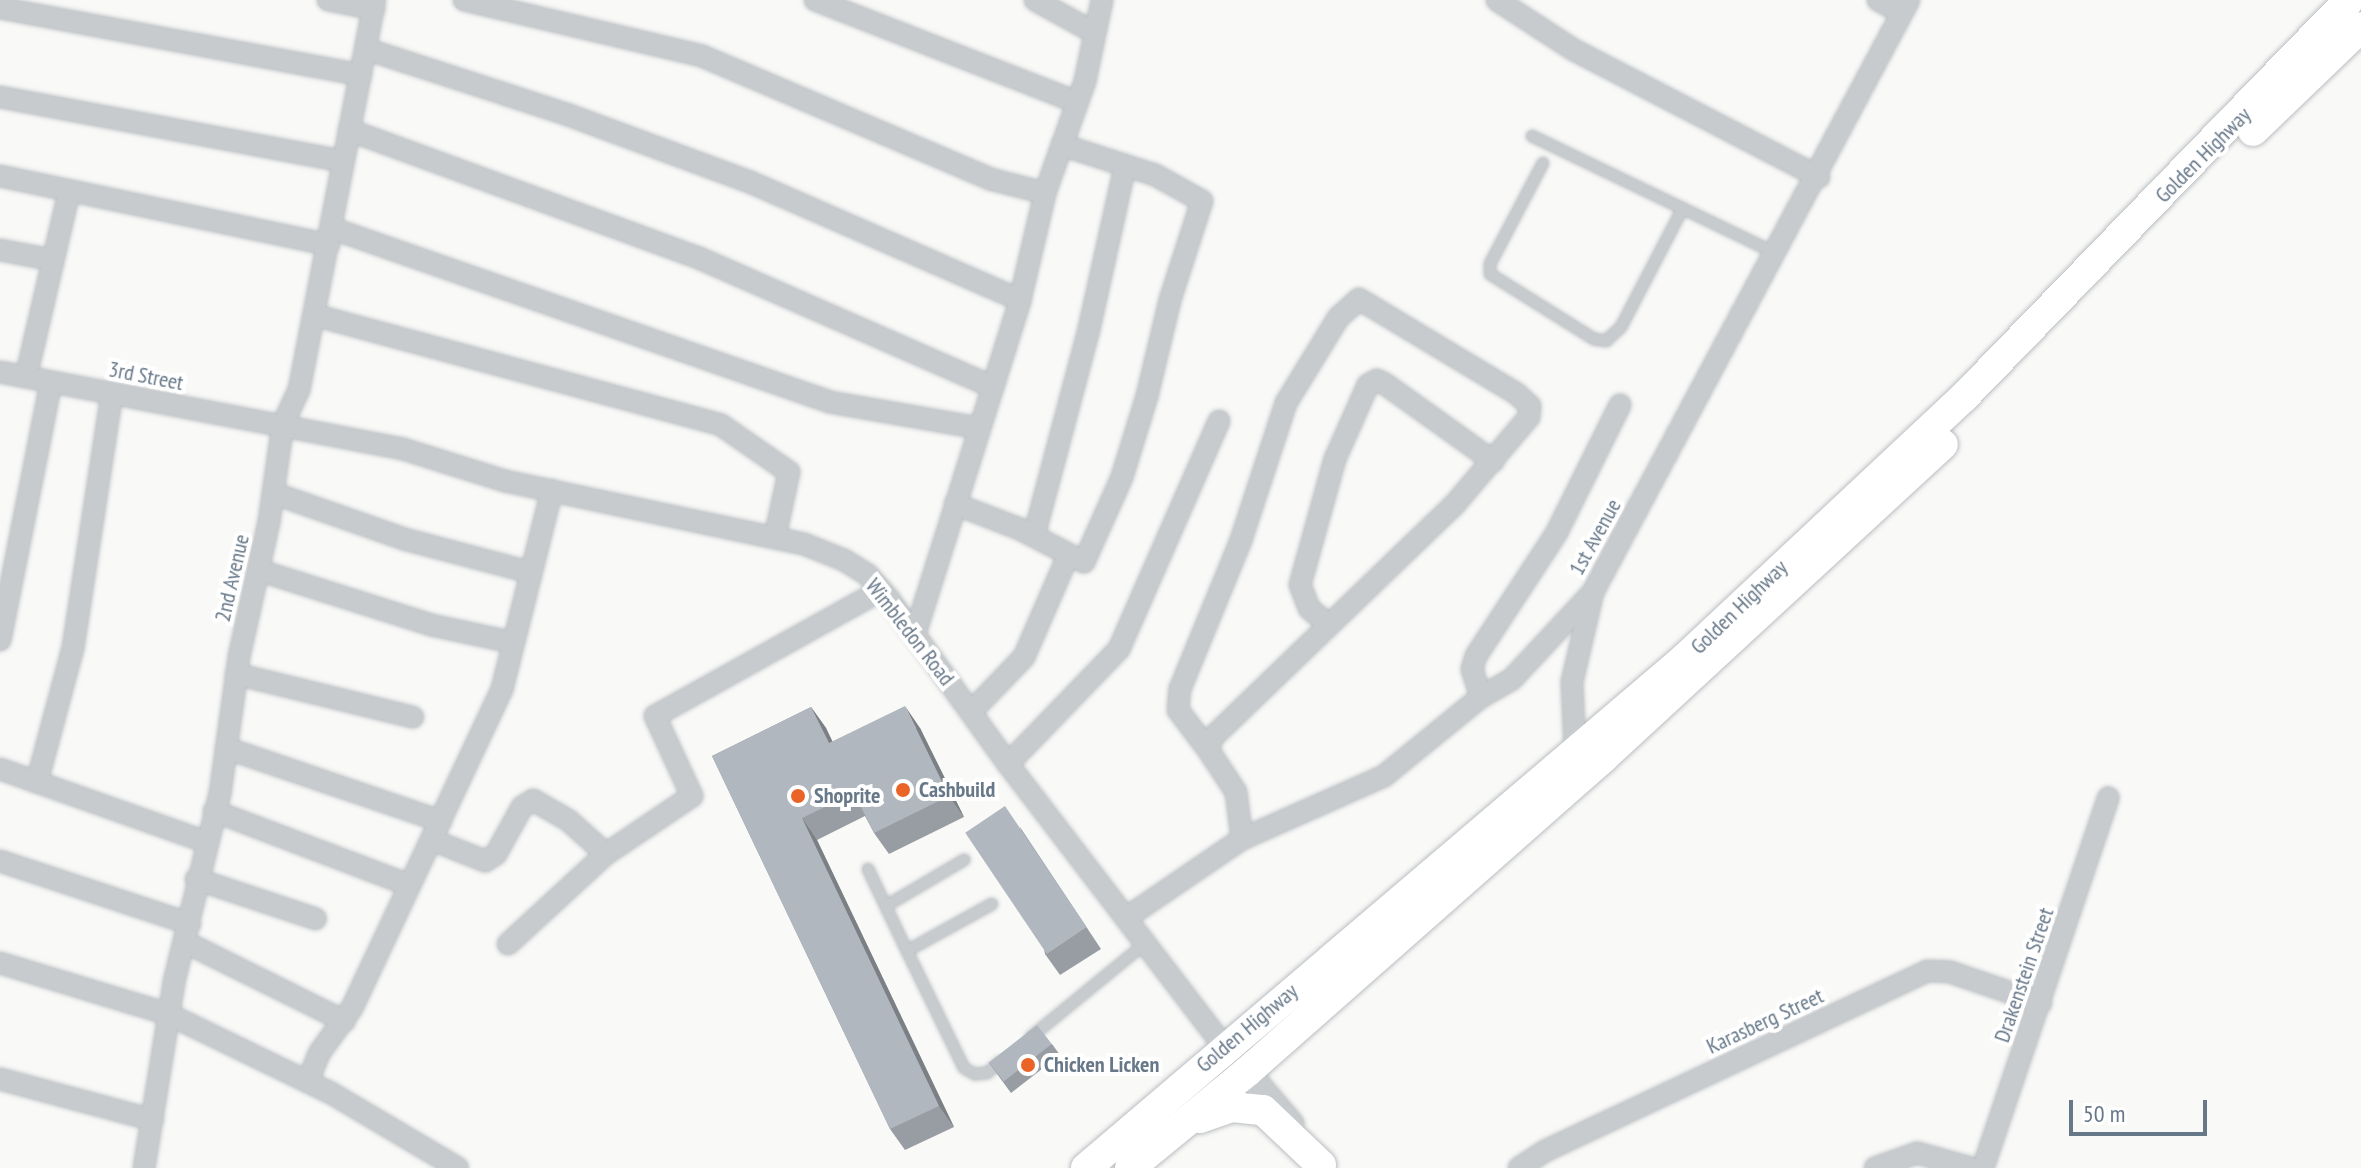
<!DOCTYPE html>
<style>
body{margin:0}
#map{position:relative;width:2361px;height:1168px;overflow:hidden;background:#f9f9f7;font-family:"PT Sans Narrow",sans-serif}
div>[style]{position:absolute}
.roads{filter:drop-shadow(0 0 2px #babec2) drop-shadow(0 0 2px #babec2)}
.service>*{height:10px;margin:-5px;padding:0 5px;transform-origin:5px;border-radius:5px;background:#c7cbce}
.minor>*{height:20px;margin:-10px;padding:0 10px;transform-origin:10px;border-radius:10px;background:#c7cbce}
.tertiary>*{height:24px;margin:-12px;padding:0 12px;transform-origin:12px;border-radius:12px;background:#c7cbce}
.primary>*{height:30px;margin:-15px;padding:0 15px;transform-origin:15px;border-radius:15px;background:#fff}
.wall>*{inset:0;background:#979da3}
.shaded-wall>*{inset:0;background:#7b8085}
.building>*{inset:0;background:#b0b7be;transform-origin:0 0}
.dots>*{width:22px;height:22px;translate:-50% -50%;box-sizing:border-box;border:4px solid #fff;border-radius:50%}
span{translate:-50% -50%;white-space:nowrap;text-align:center;line-height:1.15;-webkit-text-stroke:8px #fff;paint-order:stroke}
.street-label{font-size:22px;color:#677889}
.poi-label{font-size:22px;color:#677889;font-weight:700}
.left{translate:0 -50%;text-align:left}
.scale{position:absolute;left:2069px;top:1100px;width:138px;height:36px;box-sizing:border-box;border:4px solid #677889;border-top:0;padding-left:10px;font-size:24px;line-height:28px;white-space:nowrap;color:#677889;-webkit-text-stroke:6px #fff;paint-order:stroke}
</style>
<div id="map">
<div class="roads">
<div class="service">
<div style="left:1532px;top:136px;width:270px;rotate:25.7deg"></div>
<div style="left:1543px;top:163px;width:114px;rotate:117.7deg"></div>
<div style="left:1490px;top:264px;width:10px;rotate:90deg"></div>
<div style="left:1490px;top:274px;width:123px;rotate:32deg"></div>
<div style="left:1594px;top:339px;width:12px;rotate:9deg"></div>
<div style="left:1606px;top:341px;width:21px;rotate:-43deg"></div>
<div style="left:1621px;top:327px;width:134px;rotate:-62.5deg"></div>
<div style="left:868px;top:869px;width:91px;rotate:64.6deg"></div>
<div style="left:992px;top:904px;width:97px;rotate:151.1deg"></div>
<div style="left:907px;top:951px;width:130px;rotate:64deg"></div>
<div style="left:964px;top:1068px;width:13px;rotate:29deg"></div>
<div style="left:975px;top:1074px;width:12px;rotate:-5deg"></div>
<div style="left:987px;top:1073px;width:17px;rotate:-40deg"></div>
<div style="left:886px;top:906px;width:91px;rotate:-30.5deg"></div>
<div style="left:1031px;top:1037px;width:149px;rotate:-39.3deg"></div>
</div>
<div class="minor">
<div style="left:328px;top:0;width:47px;rotate:11.1deg"></div>
<div style="left:464px;top:0;width:244px;rotate:13.2deg"></div>
<div style="left:702px;top:56px;width:313px;rotate:23.1deg"></div>
<div style="left:990px;top:179px;width:57px;rotate:14.3deg"></div>
<div style="left:815px;top:0;width:281px;rotate:21.3deg"></div>
<div style="left:1035px;top:0;width:68px;rotate:28.8deg"></div>
<div style="left:1497px;top:0;width:92px;rotate:33deg"></div>
<div style="left:1574px;top:50px;width:276px;rotate:27.4deg"></div>
<div style="left:1878px;top:0;width:27px;rotate:28deg"></div>
<div style="left:0;top:8px;width:367px;rotate:10.5deg"></div>
<div style="left:366px;top:49px;width:210px;rotate:18deg"></div>
<div style="left:566px;top:114px;width:196px;rotate:20.3deg"></div>
<div style="left:750px;top:182px;width:295px;rotate:23.6deg"></div>
<div style="left:0;top:97px;width:349px;rotate:10.6deg"></div>
<div style="left:349px;top:130px;width:373px;rotate:20.1deg"></div>
<div style="left:699px;top:258px;width:321px;rotate:23.7deg"></div>
<div style="left:0;top:176px;width:336px;rotate:11.8deg"></div>
<div style="left:331px;top:228px;width:528px;rotate:19.22deg"></div>
<div style="left:830px;top:402px;width:151px;rotate:9.9deg"></div>
<div style="left:0;top:250px;width:54px;rotate:10.7deg"></div>
<div style="left:314px;top:315px;width:422px;rotate:15.1deg"></div>
<div style="left:721px;top:425px;width:83px;rotate:34.7deg"></div>
<div style="left:789px;top:472px;width:66px;rotate:102.2deg"></div>
<div style="left:0;top:372px;width:410px;rotate:10.8deg"></div>
<div style="left:403px;top:449px;width:107px;rotate:17.4deg"></div>
<div style="left:505px;top:481px;width:306px;rotate:11.9deg"></div>
<div style="left:804px;top:544px;width:43px;rotate:21.8deg"></div>
<div style="left:844px;top:560px;width:28px;rotate:32deg"></div>
<div style="left:868px;top:575px;width:32px;rotate:49deg"></div>
<div style="left:889px;top:599px;width:203px;rotate:54.2deg"></div>
<div style="left:1008px;top:764px;width:356px;rotate:52.6deg"></div>
<div style="left:26px;top:377px;width:190px;rotate:-76.9deg"></div>
<div style="left:273px;top:493px;width:139px;rotate:19.3deg"></div>
<div style="left:404px;top:539px;width:129px;rotate:14.8deg"></div>
<div style="left:955px;top:504px;width:70px;rotate:21deg"></div>
<div style="left:1020px;top:529px;width:72px;rotate:27.3deg"></div>
<div style="left:1084px;top:562px;width:93px;rotate:-65.9deg"></div>
<div style="left:1122px;top:477px;width:85px;rotate:-72.8deg"></div>
<div style="left:1147px;top:396px;width:99px;rotate:-76.5deg"></div>
<div style="left:1170px;top:300px;width:104px;rotate:-72.1deg"></div>
<div style="left:1202px;top:201px;width:54px;rotate:-151deg"></div>
<div style="left:1155px;top:175px;width:98px;rotate:-162.1deg"></div>
<div style="left:1034px;top:536px;width:214px;rotate:-75.1deg"></div>
<div style="left:1089px;top:329px;width:167px;rotate:-77.5deg"></div>
<div style="left:258px;top:570px;width:182px;rotate:17.6deg"></div>
<div style="left:431px;top:625px;width:82px;rotate:12deg"></div>
<div style="left:1329px;top:625px;width:26px;rotate:-140deg"></div>
<div style="left:1309px;top:608px;width:25px;rotate:-111deg"></div>
<div style="left:1300px;top:585px;width:131px;rotate:-74.5deg"></div>
<div style="left:1335px;top:459px;width:81px;rotate:-66deg"></div>
<div style="left:1368px;top:385px;width:10px;rotate:-29deg"></div>
<div style="left:1377px;top:380px;width:9px;rotate:27deg"></div>
<div style="left:1385px;top:384px;width:133px;rotate:35.5deg"></div>
<div style="left:915px;top:634px;width:350px;rotate:-72.5deg"></div>
<div style="left:1020px;top:300px;width:110px;rotate:-76.8deg"></div>
<div style="left:1045px;top:193px;width:119px;rotate:-70.3deg"></div>
<div style="left:1085px;top:81px;width:83px;rotate:-78.1deg"></div>
<div style="left:0;top:640px;width:263px;rotate:-78.8deg"></div>
<div style="left:236px;top:674px;width:182px;rotate:13.7deg"></div>
<div style="left:1481px;top:697px;width:29px;rotate:-108deg"></div>
<div style="left:1472px;top:669px;width:14px;rotate:-73deg"></div>
<div style="left:1476px;top:656px;width:148px;rotate:-56.8deg"></div>
<div style="left:1557px;top:532px;width:142px;rotate:-63.6deg"></div>
<div style="left:971px;top:712px;width:76px;rotate:-46.1deg"></div>
<div style="left:1024px;top:657px;width:110px;rotate:-66.5deg"></div>
<div style="left:226px;top:748px;width:227px;rotate:18.8deg"></div>
<div style="left:1209px;top:751px;width:51px;rotate:-127.1deg"></div>
<div style="left:1178px;top:710px;width:21px;rotate:-85deg"></div>
<div style="left:1180px;top:689px;width:161px;rotate:-67.7deg"></div>
<div style="left:1241px;top:540px;width:144px;rotate:-71.8deg"></div>
<div style="left:1286px;top:403px;width:100px;rotate:-58.5deg"></div>
<div style="left:1338px;top:318px;width:28px;rotate:-42deg"></div>
<div style="left:1359px;top:299px;width:184px;rotate:31deg"></div>
<div style="left:1517px;top:394px;width:18px;rotate:43deg"></div>
<div style="left:1530px;top:406px;width:11px;rotate:95deg"></div>
<div style="left:1529px;top:417px;width:116px;rotate:130.4deg"></div>
<div style="left:1454px;top:505px;width:336px;rotate:136.1deg"></div>
<div style="left:1212px;top:738px;width:13px;rotate:103deg"></div>
<div style="left:1209px;top:751px;width:49px;rotate:56.6deg"></div>
<div style="left:1236px;top:792px;width:47px;rotate:82.7deg"></div>
<div style="left:1575px;top:751px;width:69px;rotate:-92.5deg"></div>
<div style="left:1572px;top:682px;width:92px;rotate:-76.9deg"></div>
<div style="left:1008px;top:764px;width:160px;rotate:-46deg"></div>
<div style="left:1119px;top:649px;width:249px;rotate:-66.3deg"></div>
<div style="left:0;top:769px;width:219px;rotate:19.5deg"></div>
<div style="left:37px;top:782px;width:139px;rotate:-75deg"></div>
<div style="left:73px;top:648px;width:257px;rotate:-81.3deg"></div>
<div style="left:214px;top:811px;width:209px;rotate:20.8deg"></div>
<div style="left:432px;top:840px;width:57px;rotate:21.6deg"></div>
<div style="left:485px;top:861px;width:13px;rotate:-32deg"></div>
<div style="left:496px;top:854px;width:54px;rotate:-61deg"></div>
<div style="left:522px;top:807px;width:13px;rotate:-32deg"></div>
<div style="left:533px;top:800px;width:40px;rotate:29.7deg"></div>
<div style="left:568px;top:820px;width:51px;rotate:41.8deg"></div>
<div style="left:0;top:861px;width:200px;rotate:18.3deg"></div>
<div style="left:196px;top:879px;width:126px;rotate:18.4deg"></div>
<div style="left:1129px;top:916px;width:137px;rotate:-34.3deg"></div>
<div style="left:1242px;top:839px;width:155px;rotate:-23.9deg"></div>
<div style="left:1384px;top:776px;width:125px;rotate:-39.2deg"></div>
<div style="left:1481px;top:697px;width:36px;rotate:-30deg"></div>
<div style="left:1512px;top:679px;width:119px;rotate:-47deg"></div>
<div style="left:1593px;top:592px;width:671px;rotate:-61.91deg"></div>
<div style="left:185px;top:942px;width:178px;rotate:26.4deg"></div>
<div style="left:508px;top:944px;width:133px;rotate:-42.6deg"></div>
<div style="left:606px;top:854px;width:104px;rotate:-34deg"></div>
<div style="left:692px;top:796px;width:88px;rotate:-114.8deg"></div>
<div style="left:655px;top:716px;width:259px;rotate:-29.1deg"></div>
<div style="left:0;top:963px;width:176px;rotate:16.9deg"></div>
<div style="left:168px;top:1014px;width:181px;rotate:25.9deg"></div>
<div style="left:331px;top:1093px;width:147px;rotate:30.6deg"></div>
<div style="left:0;top:1079px;width:158px;rotate:15deg"></div>
<div style="left:308px;top:1081px;width:31px;rotate:-68deg"></div>
<div style="left:320px;top:1052px;width:54px;rotate:-54deg"></div>
<div style="left:352px;top:1008px;width:353px;rotate:-64.8deg"></div>
<div style="left:502px;top:689px;width:205px;rotate:-75.9deg"></div>
<div style="left:144px;top:1168px;width:188px;rotate:-80.8deg"></div>
<div style="left:174px;top:982px;width:194px;rotate:-76.3deg"></div>
<div style="left:220px;top:794px;width:138px;rotate:-82.1deg"></div>
<div style="left:239px;top:657px;width:138px;rotate:-77.5deg"></div>
<div style="left:269px;top:522px;width:99px;rotate:-81.9deg"></div>
<div style="left:283px;top:424px;width:38px;rotate:-65deg"></div>
<div style="left:299px;top:390px;width:397px;rotate:-79deg"></div>
<div style="left:1519px;top:1168px;width:31px;rotate:-33deg"></div>
<div style="left:1545px;top:1151px;width:422px;rotate:-25.2deg"></div>
<div style="left:1927px;top:971px;width:23px;rotate:2deg"></div>
<div style="left:1950px;top:972px;width:96px;rotate:18.8deg"></div>
<div style="left:1875px;top:1168px;width:45px;rotate:-19.7deg"></div>
<div style="left:1917px;top:1153px;width:57px;rotate:15.3deg"></div>
<div style="left:1983px;top:1168px;width:391px;rotate:-71.3deg"></div>
</div>
<div class="tertiary">
<div style="left:1235px;top:1058px;width:87px;rotate:49.7deg"></div>
</div>
<div class="primary">
<div style="left:2253px;top:131px;width:150px;rotate:-43.9deg"></div>
<div style="left:1200px;top:1118px;width:34px;rotate:-19deg"></div>
<div style="left:1232px;top:1107px;width:31px;rotate:6deg"></div>
<div style="left:1263px;top:1110px;width:80px;rotate:43.5deg"></div>
<div style="left:1086px;top:1168px;width:785px;rotate:-40.4deg"></div>
<div style="left:1684px;top:659px;width:383px;rotate:-43.1deg"></div>
<div style="left:1964px;top:397px;width:553px;rotate:-45.88deg"></div>
<div style="left:1130px;top:1168px;width:153px;rotate:-39.4deg"></div>
<div style="left:1248px;top:1071px;width:475px;rotate:-41.4deg"></div>
<div style="left:1604px;top:757px;width:461px;rotate:-42.7deg"></div>
</div>
</div>
<div class="wall">
<div style="clip-path:polygon(811px 707px,826px 728px,832px 742px,920px 728px,964px 817px,889px 854px,874px 833px,865px 816px,817px 840px,954px 1127px,905px 1150px,890px 1129px,712px 756px)"></div>
<div style="clip-path:polygon(1020px 827px,1101px 949px,1060px 975px,1045px 954px)"></div>
<div style="clip-path:polygon(1052px 1044px,1060px 1055px,1011px 1093px,989px 1063px)"></div>
</div>
<div class="shaded-wall">
<div style="clip-path:polygon(905px 706px,920px 728px,964px 817px,949px 796px)"></div>
<div style="clip-path:polygon(811px 707px,826px 728px,844px 765px,829px 743px)"></div>
<div style="clip-path:polygon(802px 818px,817px 840px,954px 1127px,939px 1106px)"></div>
</div>
<div class="building">
<div style="clip-path:polygon(905px 706px,949px 796px,874px 833px,854px 793px,802px 818px,939px 1106px,890px 1129px,712px 756px,811px 707px,829px 743px)"></div>
<div style="left:1005px;top:806px;width:146px;height:48px;rotate:56deg"></div>
<div style="left:1037px;top:1025px;width:24px;height:61px;rotate:52deg"></div>
</div>
<div class="dots">
<div style="left:903px;top:790px;background:#ea6327"></div>
<div style="left:798px;top:796px;background:#ea6327"></div>
<div style="left:1028px;top:1065px;background:#ea6327"></div>
</div>
<div class="street-label">
<span style="left:2203px;top:155px;rotate:-45deg">Golden Highway</span>
<span style="left:146px;top:376px;rotate:11deg">3rd Street</span>
<span style="left:1595px;top:537px;rotate:-61deg">1st Avenue</span>
<span style="left:232px;top:578px;rotate:-77deg">2nd Avenue</span>
<span style="left:1739px;top:607px;rotate:-44deg">Golden Highway</span>
<span style="left:910px;top:632px;rotate:52deg">Wimbledon Road</span>
<span style="left:2024px;top:975px;rotate:-71deg">Drakenstein Street</span>
<span style="left:1765px;top:1021px;rotate:-25deg">Karasberg Street</span>
<span style="left:1247px;top:1028px;rotate:-40deg">Golden Highway</span>
</div>
<div class="poi-label">
<span class="left" style="left:919px;top:790px">Cashbuild</span>
<span class="left" style="left:814px;top:796px">Shoprite</span>
<span class="left" style="left:1044px;top:1065px">Chicken Licken</span>
</div>
<div class="scale">50 m</div>
</div>
